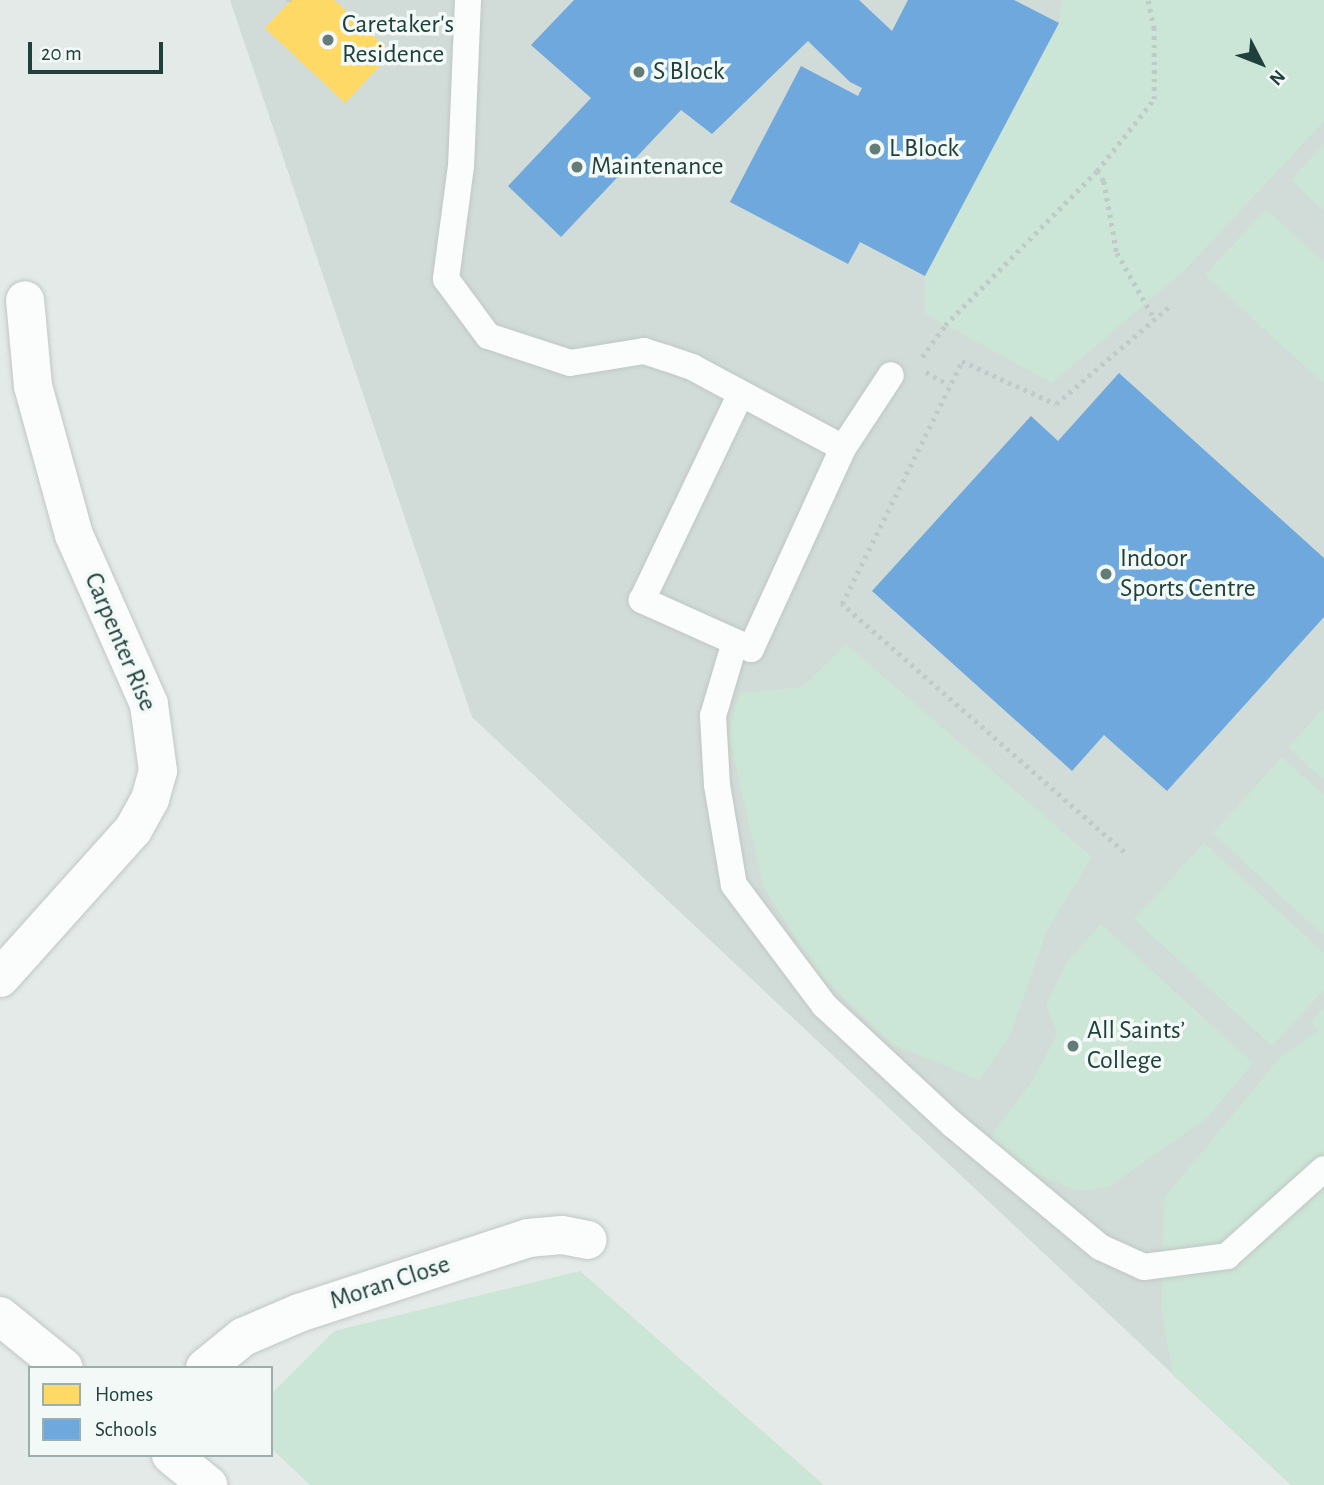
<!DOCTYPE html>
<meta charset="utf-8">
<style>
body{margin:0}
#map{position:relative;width:1324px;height:1485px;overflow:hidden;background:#e4eae8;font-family:"Alegreya Sans",sans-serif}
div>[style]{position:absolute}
.built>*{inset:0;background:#d1dcd8}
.green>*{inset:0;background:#cbe5d6}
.homes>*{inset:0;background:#ffd966}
.schools>*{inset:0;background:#6fa8dc}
.path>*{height:4.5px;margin-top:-2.25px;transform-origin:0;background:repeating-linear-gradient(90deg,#c0cac8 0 3.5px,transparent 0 8.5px)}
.roads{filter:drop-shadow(0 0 2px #c1c7c5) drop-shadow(0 0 2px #c1c7c5)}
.lane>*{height:26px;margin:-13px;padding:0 13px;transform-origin:13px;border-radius:13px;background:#fbfcfc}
.street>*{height:38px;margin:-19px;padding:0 19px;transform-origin:19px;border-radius:19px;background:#fbfcfc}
.dots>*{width:19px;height:19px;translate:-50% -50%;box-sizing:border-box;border:4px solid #f2f9f6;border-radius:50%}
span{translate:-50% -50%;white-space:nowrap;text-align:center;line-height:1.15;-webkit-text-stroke:7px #f2f9f6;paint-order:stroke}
.poi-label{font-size:26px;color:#1f403b}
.left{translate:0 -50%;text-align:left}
.street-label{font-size:26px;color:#1f403b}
.legend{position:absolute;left:28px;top:1366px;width:245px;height:91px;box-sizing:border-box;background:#f2f9f6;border:2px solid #9eafab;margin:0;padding:9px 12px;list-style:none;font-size:21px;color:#1f403b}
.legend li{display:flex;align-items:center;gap:14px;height:35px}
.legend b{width:35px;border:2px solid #9eafab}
.north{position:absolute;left:1226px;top:28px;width:70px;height:70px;-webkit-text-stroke:5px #f2f9f6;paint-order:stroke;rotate:132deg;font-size:19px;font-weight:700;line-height:28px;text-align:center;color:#1f403b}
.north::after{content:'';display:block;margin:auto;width:24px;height:32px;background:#1f403b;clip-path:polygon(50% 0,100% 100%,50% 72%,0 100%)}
.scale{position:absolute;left:28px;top:42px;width:135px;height:32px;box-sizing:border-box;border:4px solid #1f403b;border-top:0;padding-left:9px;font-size:21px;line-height:24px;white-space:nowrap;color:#1f403b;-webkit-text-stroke:5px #f2f9f6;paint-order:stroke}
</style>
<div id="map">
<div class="built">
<div style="clip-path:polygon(230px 0,1324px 0,1324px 1485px,1291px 1485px,472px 717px)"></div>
</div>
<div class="green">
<div style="clip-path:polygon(1062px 0,1324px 0,1324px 121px,1185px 270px,1052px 383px,925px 314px,925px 276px,1059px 23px)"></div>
<div style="clip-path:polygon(1324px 144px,1324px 211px,1291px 180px)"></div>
<div style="clip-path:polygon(1266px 209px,1324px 262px,1324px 384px,1205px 275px)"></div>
<div style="clip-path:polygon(846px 644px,1092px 857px,1046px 932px,1011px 1034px,979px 1080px,892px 1044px,817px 972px,763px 886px,728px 732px,740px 693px,802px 687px)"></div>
<div style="clip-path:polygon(1324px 708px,1324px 780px,1288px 747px)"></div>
<div style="clip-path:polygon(1282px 757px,1324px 795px,1324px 936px,1213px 833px)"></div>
<div style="clip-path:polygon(1204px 843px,1324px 953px,1324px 990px,1272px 1046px,1134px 919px)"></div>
<div style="clip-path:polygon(1101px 924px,1253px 1063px,1208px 1117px,1109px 1187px,1077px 1191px,1007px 1161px,990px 1137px,1033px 1080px,1057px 1034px,1046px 1005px,1068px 960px)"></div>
<div style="clip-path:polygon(1324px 1007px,1324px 1485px,1291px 1485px,1173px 1375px,1161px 1309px,1164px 1198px,1281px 1056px,1319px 1030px,1311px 1022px)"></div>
<div style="clip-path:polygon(580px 1271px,824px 1485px,310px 1485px,271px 1448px,271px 1394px,334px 1331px)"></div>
</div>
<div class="homes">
<div style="clip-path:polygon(291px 0,334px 0,392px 53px,345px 103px,265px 28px)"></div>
</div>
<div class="schools">
<div style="clip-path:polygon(574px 0,859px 0,892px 31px,908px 0,1014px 0,1059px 23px,925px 276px,860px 242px,848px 264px,730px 202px,801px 66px,858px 96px,862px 88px,850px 82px,808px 41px,712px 134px,681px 110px,561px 237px,508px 186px,591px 98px,531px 45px)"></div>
<div style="clip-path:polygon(1119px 373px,1324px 558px,1324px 617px,1167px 791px,1104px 735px,1072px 771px,872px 591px,1031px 416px,1058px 441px)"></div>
</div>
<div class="path">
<div style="left:289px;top:2px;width:2px;rotate:-90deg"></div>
<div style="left:1097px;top:171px;width:92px;rotate:-51.6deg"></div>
<div style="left:1154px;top:99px;width:70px;rotate:-90deg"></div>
<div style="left:1154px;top:29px;width:30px;rotate:-102deg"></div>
<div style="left:922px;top:357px;width:39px;rotate:-54deg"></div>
<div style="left:945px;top:325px;width:216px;rotate:-45.4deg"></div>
<div style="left:1097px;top:171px;width:12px;rotate:55deg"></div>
<div style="left:1104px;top:181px;width:73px;rotate:79.8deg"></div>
<div style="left:1117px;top:253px;width:77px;rotate:60.4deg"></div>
<div style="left:926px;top:372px;width:26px;rotate:29deg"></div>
<div style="left:1124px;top:852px;width:376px;rotate:-138.7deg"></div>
<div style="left:842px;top:604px;width:271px;rotate:-63.7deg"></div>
<div style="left:962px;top:361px;width:103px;rotate:24.6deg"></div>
<div style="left:1056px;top:404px;width:150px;rotate:-40.7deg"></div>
</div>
<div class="roads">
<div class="lane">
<div style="left:468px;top:0;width:166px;rotate:92.4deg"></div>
<div style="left:461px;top:166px;width:114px;rotate:97.6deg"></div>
<div style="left:446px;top:279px;width:71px;rotate:53.6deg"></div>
<div style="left:488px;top:336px;width:86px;rotate:18.2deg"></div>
<div style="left:570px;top:363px;width:75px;rotate:-9.2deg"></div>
<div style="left:644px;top:351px;width:23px;rotate:18deg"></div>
<div style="left:666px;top:358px;width:28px;rotate:19deg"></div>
<div style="left:692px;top:367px;width:171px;rotate:28.2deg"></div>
<div style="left:843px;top:448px;width:221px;rotate:114.6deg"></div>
<div style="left:751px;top:649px;width:120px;rotate:-155.8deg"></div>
<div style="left:642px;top:600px;width:229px;rotate:-64.4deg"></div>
<div style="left:843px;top:448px;width:87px;rotate:-56.7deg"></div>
<div style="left:735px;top:642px;width:77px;rotate:106.6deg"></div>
<div style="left:713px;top:716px;width:69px;rotate:86.7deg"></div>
<div style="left:717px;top:785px;width:101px;rotate:80.4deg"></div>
<div style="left:734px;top:885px;width:150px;rotate:53.1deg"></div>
<div style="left:824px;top:1005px;width:175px;rotate:42.9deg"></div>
<div style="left:952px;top:1124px;width:192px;rotate:39.7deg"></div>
<div style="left:1100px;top:1247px;width:48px;rotate:24.4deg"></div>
<div style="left:1144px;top:1267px;width:84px;rotate:-7.5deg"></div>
<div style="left:1227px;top:1256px;width:130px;rotate:-41.9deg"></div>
</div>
<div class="street">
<div style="left:0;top:978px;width:199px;rotate:-48.1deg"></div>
<div style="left:133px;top:830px;width:35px;rotate:-61deg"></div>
<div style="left:150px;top:799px;width:29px;rotate:-74deg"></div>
<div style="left:158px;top:771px;width:68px;rotate:-97.7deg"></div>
<div style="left:149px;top:704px;width:185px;rotate:-113.9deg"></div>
<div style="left:74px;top:535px;width:155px;rotate:-105.4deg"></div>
<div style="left:33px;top:386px;width:86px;rotate:-95.3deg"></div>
<div style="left:0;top:1316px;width:82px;rotate:39.1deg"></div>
<div style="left:205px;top:1368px;width:49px;rotate:-39.2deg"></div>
<div style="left:243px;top:1337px;width:61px;rotate:-23.2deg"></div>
<div style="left:299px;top:1313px;width:241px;rotate:-18.1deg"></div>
<div style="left:528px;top:1238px;width:34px;rotate:-5deg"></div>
<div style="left:562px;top:1235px;width:26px;rotate:11deg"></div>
<div style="left:171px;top:1455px;width:48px;rotate:39deg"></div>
</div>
</div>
<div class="dots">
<div style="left:328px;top:40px;background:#647c78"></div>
<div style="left:639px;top:72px;background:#647c78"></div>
<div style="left:875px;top:149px;background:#647c78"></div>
<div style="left:577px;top:167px;background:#647c78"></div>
<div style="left:1106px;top:574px;background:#647c78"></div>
<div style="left:1073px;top:1046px;background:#647c78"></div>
</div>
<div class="poi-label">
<span class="left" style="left:342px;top:40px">Caretaker's<br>Residence</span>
<span class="left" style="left:653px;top:72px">S Block</span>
<span class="left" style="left:889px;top:149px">L Block</span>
<span class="left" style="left:591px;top:167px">Maintenance</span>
<span class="left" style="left:1120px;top:574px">Indoor<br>Sports Centre</span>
<span class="left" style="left:1087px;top:1046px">All Saints’<br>College</span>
</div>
<div class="street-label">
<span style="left:120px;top:642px;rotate:67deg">Carpenter Rise</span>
<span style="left:390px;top:1283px;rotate:-18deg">Moran Close</span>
</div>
<ul class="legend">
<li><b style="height:19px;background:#ffd966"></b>Homes</li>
<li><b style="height:19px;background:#6fa8dc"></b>Schools</li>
</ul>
<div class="north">N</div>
<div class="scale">20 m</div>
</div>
